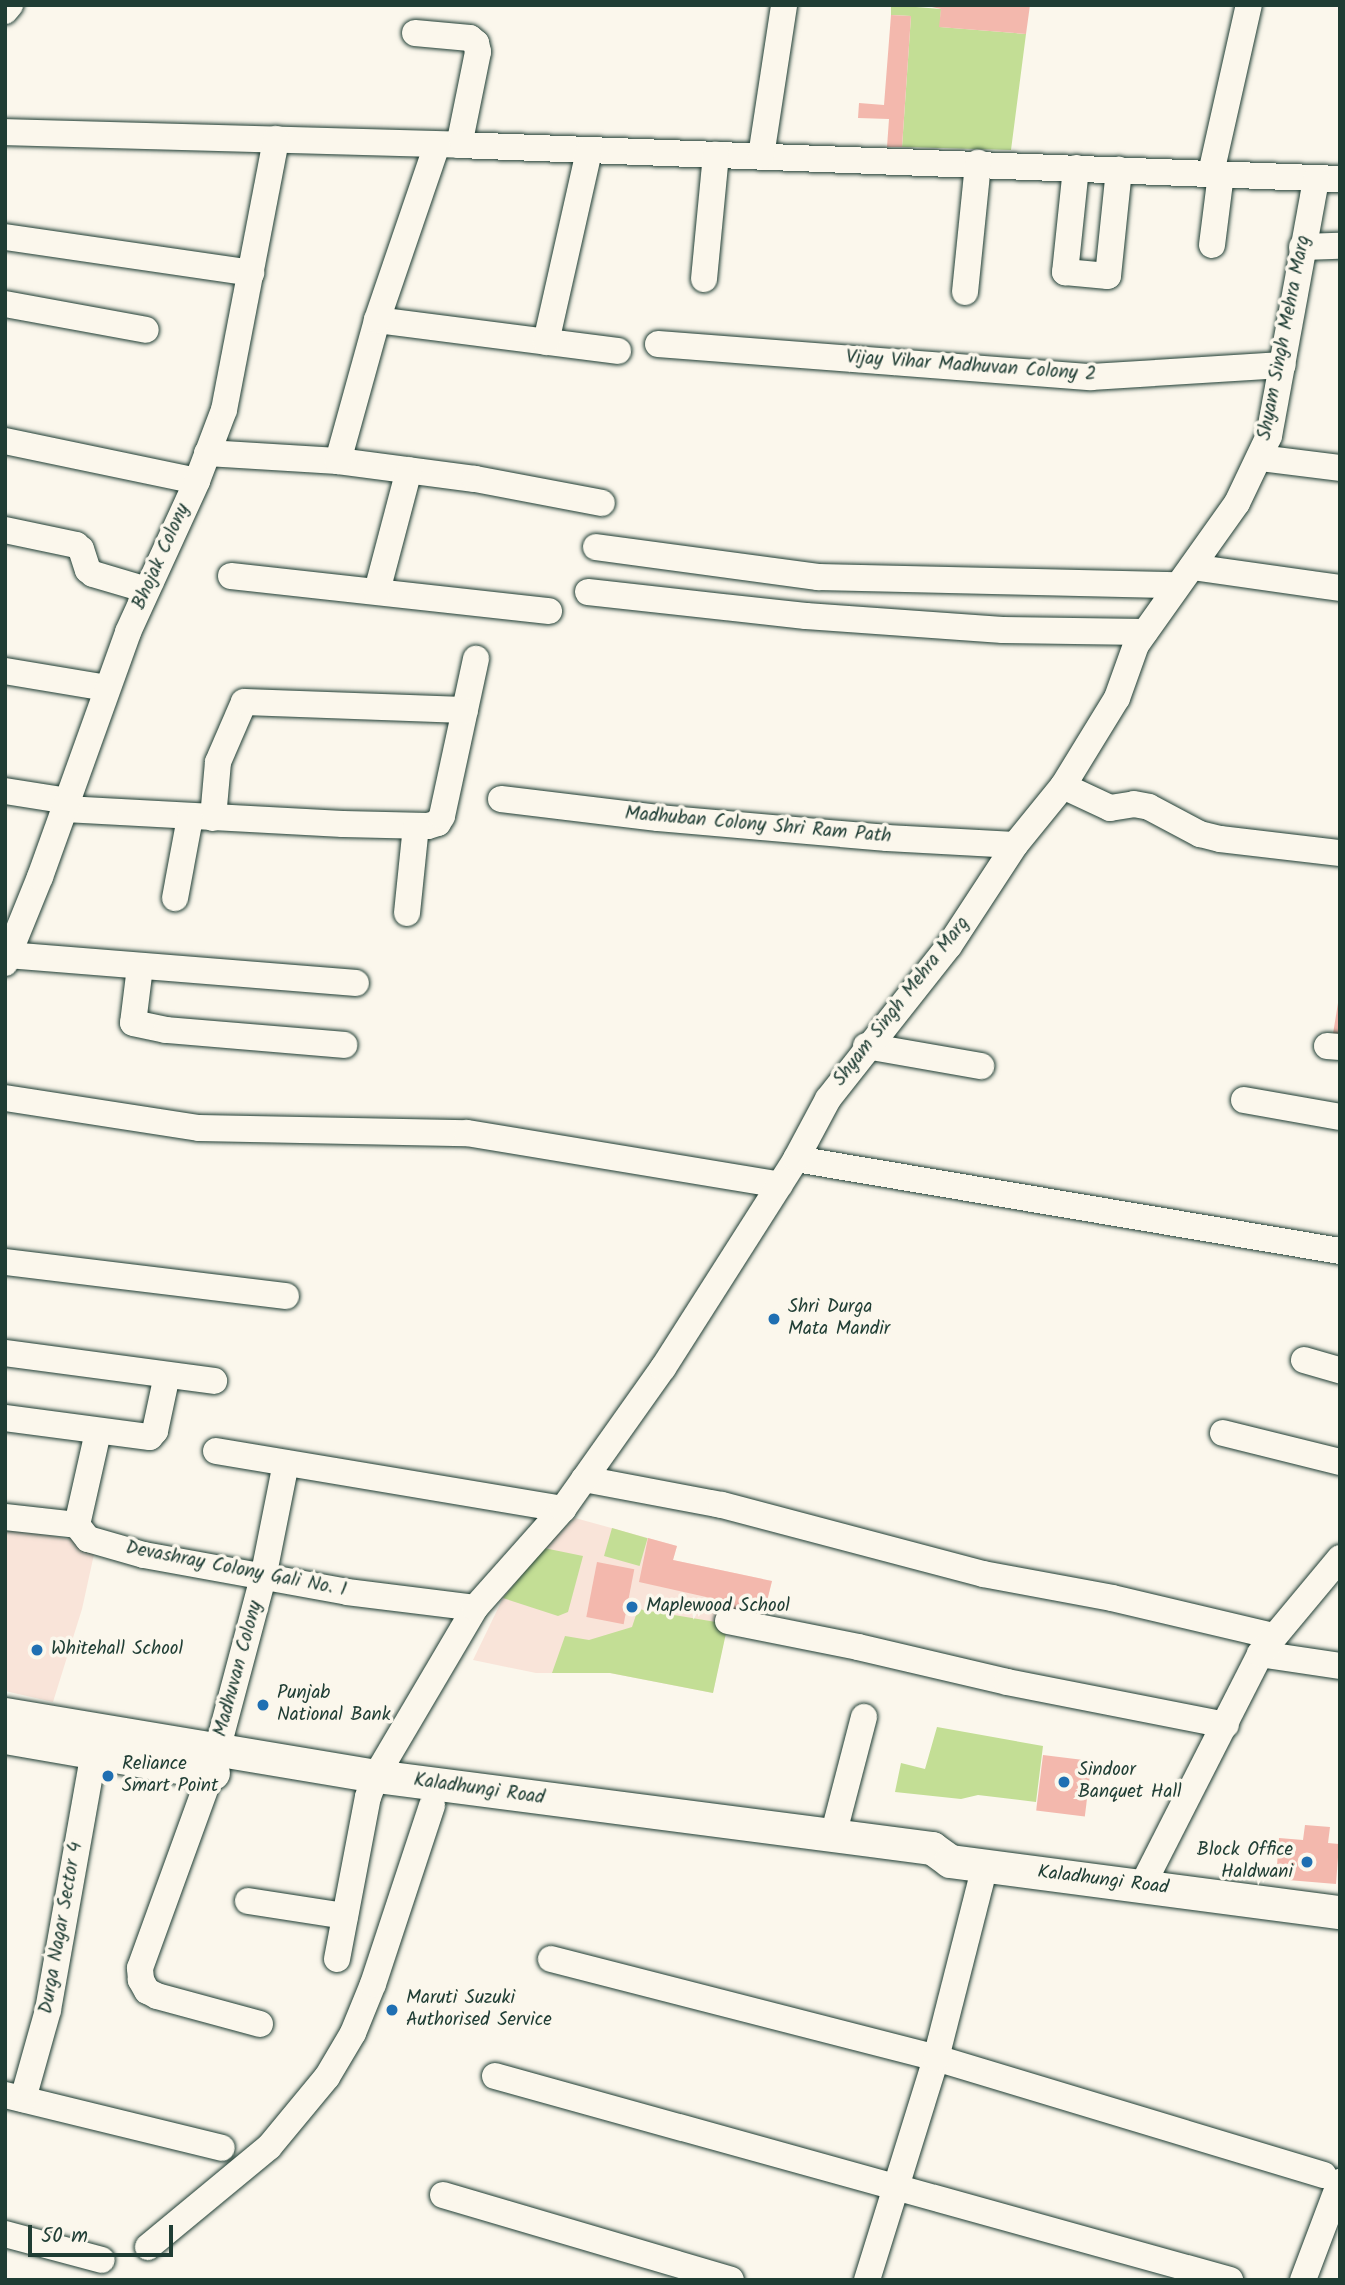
<!DOCTYPE html>
<style>
body{margin:0}
#map{position:relative;width:1345px;height:2285px;overflow:hidden;background:#fbf7ec;font-family:Kalam,sans-serif}
div>[style]{position:absolute}
.built>*{inset:0;background:#f9e4d9}
.green>*{inset:0;background:#c3de95;transform-origin:0 0}
.building>*{inset:0;background:#f3b8ad;transform-origin:0 0}
.roads{filter:drop-shadow(0 0 2px #1f3d34) drop-shadow(0 0 2px #1f3d34)}
.minor>*{height:26px;margin:-13px;padding:0 13px;transform-origin:13px;border-radius:13px;background:#fbf7ec}
.major>*{height:33px;margin:-16.5px;padding:0 16.5px;transform-origin:16.5px;border-radius:16.5px;background:#fbf7ec}
.dots>*{width:19px;height:19px;translate:-50% -50%;box-sizing:border-box;border:4px solid #fbf7ec;border-radius:50%}
span{translate:-50% -50%;white-space:nowrap;text-align:center;line-height:1.15;-webkit-text-stroke:7px #fbf7ec;paint-order:stroke}
.street-label{font-size:19px;color:#1f3d34}
.poi-label{font-size:19px;color:#1f3d34}
.left{translate:0 -50%;text-align:left}
.right{translate:-100% -50%;text-align:right}
.frame{position:absolute;inset:0;border:7px solid #1f3d34;pointer-events:none}
.scale{position:absolute;left:28px;top:2225px;width:145px;height:32px;box-sizing:border-box;border:4px solid #1f3d34;border-top:0;padding-left:9px;font-size:21px;line-height:24px;white-space:nowrap;color:#1f3d34;-webkit-text-stroke:5px #fbf7ec;paint-order:stroke}
</style>
<div id="map">
<div class="built">
<div style="clip-path:polygon(575px 1518px,677px 1546px,673px 1560px,772px 1581px,762px 1621px,729px 1617px,713px 1693px,610px 1673px,536px 1673px,473px 1660px,503px 1598px,532px 1560px)"></div>
<div style="clip-path:polygon(5px 1526px,96px 1545px,82px 1609px,53px 1702px,5px 1691px)"></div>
</div>
<div class="green">
<div style="clip-path:polygon(891px 5px,941px 9px,940px 27px,1026px 34px,1011px 150px,902px 147px,911px 16px,891px 15px)"></div>
<div style="left:612px;top:1528px;width:37px;height:29px;rotate:16deg"></div>
<div style="clip-path:polygon(544px 1548px,583px 1556px,568px 1612px,558px 1616px,503px 1598px)"></div>
<div style="clip-path:polygon(638px 1609px,728px 1624px,713px 1693px,610px 1673px,552px 1673px,565px 1636px,589px 1640px,632px 1627px)"></div>
<div style="clip-path:polygon(937px 1727px,1043px 1746px,1036px 1802px,978px 1795px,961px 1799px,895px 1792px,901px 1763px,925px 1769px)"></div>
</div>
<div class="building">
<div style="clip-path:polygon(923px 5px,1030px 5px,1026px 34px,939px 27px,941px 9px)"></div>
<div style="clip-path:polygon(891px 15px,911px 16px,902px 147px,887px 147px,889px 119px,858px 118px,859px 103px,884px 105px)"></div>
<div style="clip-path:polygon(1338px 1003px,1340px 1003px,1340px 1035px,1333px 1034px)"></div>
<div style="clip-path:polygon(648px 1538px,677px 1546px,673px 1560px,772px 1581px,762px 1621px,729px 1617px,733px 1603px,639px 1582px)"></div>
<div style="left:597px;top:1562px;width:38px;height:56px;rotate:11deg"></div>
<div style="left:1043px;top:1755px;width:49px;height:56px;rotate:7deg"></div>
<div style="clip-path:polygon(1305px 1825px,1330px 1827px,1328px 1843px,1339px 1844px,1336px 1884px,1276px 1879px,1279px 1838px,1303px 1840px)"></div>
</div>
<div class="roads">
<div class="minor">
<div style="left:5px;top:11px;width:8px;rotate:-50deg"></div>
<div style="left:415px;top:33px;width:55px;rotate:5.2deg"></div>
<div style="left:470px;top:38px;width:8px;rotate:40deg"></div>
<div style="left:476px;top:43px;width:9px;rotate:77deg"></div>
<div style="left:478px;top:52px;width:95px;rotate:101.5deg"></div>
<div style="left:5px;top:132px;width:454px;rotate:1.6deg"></div>
<div style="left:459px;top:145px;width:882px;rotate:2.21deg"></div>
<div style="left:761px;top:156px;width:153px;rotate:-81.3deg"></div>
<div style="left:1076px;top:168px;width:105px;rotate:96deg"></div>
<div style="left:1065px;top:272px;width:43px;rotate:5.3deg"></div>
<div style="left:1108px;top:276px;width:107px;rotate:-84.1deg"></div>
<div style="left:1211px;top:173px;width:172px;rotate:-77.3deg"></div>
<div style="left:5px;top:237px;width:249px;rotate:8.3deg"></div>
<div style="left:1212px;top:245px;width:72px;rotate:-82.8deg"></div>
<div style="left:1302px;top:247px;width:38px;rotate:-2deg"></div>
<div style="left:704px;top:279px;width:125px;rotate:-84.5deg"></div>
<div style="left:965px;top:292px;width:130px;rotate:-84.2deg"></div>
<div style="left:5px;top:304px;width:143px;rotate:10.4deg"></div>
<div style="left:377px;top:320px;width:243px;rotate:7.3deg"></div>
<div style="left:546px;top:342px;width:196px;rotate:-77.3deg"></div>
<div style="left:658px;top:344px;width:434px;rotate:4.4deg"></div>
<div style="left:1091px;top:377px;width:192px;rotate:-3.6deg"></div>
<div style="left:5px;top:441px;width:196px;rotate:11.8deg"></div>
<div style="left:207px;top:453px;width:131px;rotate:3.5deg"></div>
<div style="left:338px;top:461px;width:138px;rotate:7.5deg"></div>
<div style="left:475px;top:479px;width:129px;rotate:10.7deg"></div>
<div style="left:1260px;top:458px;width:81px;rotate:7.1deg"></div>
<div style="left:338px;top:461px;width:146px;rotate:-74.5deg"></div>
<div style="left:377px;top:320px;width:185px;rotate:-71.1deg"></div>
<div style="left:5px;top:530px;width:73px;rotate:11.9deg"></div>
<div style="left:76px;top:545px;width:6px;rotate:39deg"></div>
<div style="left:81px;top:549px;width:22px;rotate:72deg"></div>
<div style="left:88px;top:570px;width:6px;rotate:39deg"></div>
<div style="left:93px;top:574px;width:56px;rotate:16.5deg"></div>
<div style="left:596px;top:547px;width:224px;rotate:7.7deg"></div>
<div style="left:818px;top:577px;width:359px;rotate:1.3deg"></div>
<div style="left:1192px;top:567px;width:149px;rotate:8.1deg"></div>
<div style="left:231px;top:576px;width:320px;rotate:6.3deg"></div>
<div style="left:377px;top:591px;width:125px;rotate:-75.2deg"></div>
<div style="left:588px;top:592px;width:219px;rotate:6.3deg"></div>
<div style="left:806px;top:616px;width:197px;rotate:4.1deg"></div>
<div style="left:1003px;top:630px;width:142px;rotate:0.8deg"></div>
<div style="left:5px;top:671px;width:103px;rotate:9.5deg"></div>
<div style="left:1063px;top:786px;width:52px;rotate:25.1deg"></div>
<div style="left:1110px;top:808px;width:24px;rotate:-9deg"></div>
<div style="left:1134px;top:804px;width:15px;rotate:11deg"></div>
<div style="left:1149px;top:807px;width:58px;rotate:27.9deg"></div>
<div style="left:1200px;top:834px;width:21px;rotate:14deg"></div>
<div style="left:1220px;top:839px;width:121px;rotate:6.7deg"></div>
<div style="left:5px;top:791px;width:64px;rotate:9deg"></div>
<div style="left:501px;top:799px;width:158px;rotate:6.9deg"></div>
<div style="left:658px;top:818px;width:230px;rotate:5deg"></div>
<div style="left:887px;top:838px;width:128px;rotate:3.1deg"></div>
<div style="left:65px;top:809px;width:278px;rotate:3.1deg"></div>
<div style="left:343px;top:824px;width:85px;rotate:1.3deg"></div>
<div style="left:428px;top:826px;width:10px;rotate:-17deg"></div>
<div style="left:438px;top:823px;width:8px;rotate:-60deg"></div>
<div style="left:442px;top:816px;width:161px;rotate:-77.8deg"></div>
<div style="left:213px;top:818px;width:56px;rotate:-84.9deg"></div>
<div style="left:218px;top:762px;width:65px;rotate:-66.6deg"></div>
<div style="left:244px;top:702px;width:221px;rotate:2.1deg"></div>
<div style="left:175px;top:898px;width:81px;rotate:-79.4deg"></div>
<div style="left:407px;top:913px;width:87px;rotate:-84.1deg"></div>
<div style="left:8px;top:955px;width:349px;rotate:4.6deg"></div>
<div style="left:5px;top:963px;width:93px;rotate:-67.9deg"></div>
<div style="left:40px;top:877px;width:260px;rotate:-70.2deg"></div>
<div style="left:128px;top:632px;width:166px;rotate:-65.4deg"></div>
<div style="left:197px;top:481px;width:76px;rotate:-69.2deg"></div>
<div style="left:224px;top:410px;width:276px;rotate:-79.1deg"></div>
<div style="left:140px;top:967px;width:56px;rotate:97.1deg"></div>
<div style="left:133px;top:1023px;width:34px;rotate:12deg"></div>
<div style="left:166px;top:1030px;width:179px;rotate:4.8deg"></div>
<div style="left:866px;top:1046px;width:117px;rotate:9.9deg"></div>
<div style="left:1327px;top:1046px;width:13px;rotate:4deg"></div>
<div style="left:5px;top:1098px;width:196px;rotate:8.8deg"></div>
<div style="left:199px;top:1128px;width:268px;rotate:1.1deg"></div>
<div style="left:467px;top:1133px;width:317px;rotate:9.4deg"></div>
<div style="left:1244px;top:1100px;width:97px;rotate:10deg"></div>
<div style="left:796px;top:1159px;width:552px;rotate:9.6deg"></div>
<div style="left:5px;top:1262px;width:283px;rotate:6.9deg"></div>
<div style="left:5px;top:1353px;width:211px;rotate:7.6deg"></div>
<div style="left:1304px;top:1360px;width:37px;rotate:16deg"></div>
<div style="left:5px;top:1418px;width:146px;rotate:7.5deg"></div>
<div style="left:150px;top:1437px;width:8px;rotate:-50deg"></div>
<div style="left:155px;top:1431px;width:57px;rotate:-77.9deg"></div>
<div style="left:1223px;top:1433px;width:121px;rotate:13.9deg"></div>
<div style="left:216px;top:1451px;width:352px;rotate:9.5deg"></div>
<div style="left:584px;top:1479px;width:140px;rotate:10.7deg"></div>
<div style="left:722px;top:1505px;width:270px;rotate:14.8deg"></div>
<div style="left:983px;top:1574px;width:131px;rotate:10.5deg"></div>
<div style="left:1112px;top:1598px;width:165px;rotate:13.3deg"></div>
<div style="left:5px;top:1517px;width:72px;rotate:6.3deg"></div>
<div style="left:77px;top:1525px;width:18px;rotate:52deg"></div>
<div style="left:88px;top:1539px;width:58px;rotate:15.9deg"></div>
<div style="left:144px;top:1555px;width:206px;rotate:10.3deg"></div>
<div style="left:347px;top:1592px;width:129px;rotate:7.1deg"></div>
<div style="left:77px;top:1525px;width:95px;rotate:-77.3deg"></div>
<div style="left:728px;top:1621px;width:133px;rotate:11.3deg"></div>
<div style="left:858px;top:1647px;width:153px;rotate:13.2deg"></div>
<div style="left:1007px;top:1682px;width:223px;rotate:11.1deg"></div>
<div style="left:1260px;top:1654px;width:81px;rotate:8.5deg"></div>
<div style="left:833px;top:1836px;width:123px;rotate:-75.4deg"></div>
<div style="left:1142px;top:1886px;width:260px;rotate:-63deg"></div>
<div style="left:1260px;top:1654px;width:125px;rotate:-50.2deg"></div>
<div style="left:248px;top:1901px;width:98px;rotate:8.8deg"></div>
<div style="left:337px;top:1959px;width:165px;rotate:-79.2deg"></div>
<div style="left:368px;top:1797px;width:22px;rotate:-69deg"></div>
<div style="left:376px;top:1776px;width:195px;rotate:-59.5deg"></div>
<div style="left:475px;top:1608px;width:132px;rotate:-48.4deg"></div>
<div style="left:563px;top:1509px;width:173px;rotate:-54.7deg"></div>
<div style="left:663px;top:1368px;width:248px;rotate:-57.5deg"></div>
<div style="left:796px;top:1159px;width:68px;rotate:-61.9deg"></div>
<div style="left:828px;top:1099px;width:195px;rotate:-51.7deg"></div>
<div style="left:949px;top:946px;width:121px;rotate:-56.8deg"></div>
<div style="left:1015px;top:845px;width:76px;rotate:-50.9deg"></div>
<div style="left:1063px;top:786px;width:103px;rotate:-58.5deg"></div>
<div style="left:1117px;top:698px;width:56px;rotate:-70.3deg"></div>
<div style="left:1136px;top:645px;width:174px;rotate:-54.6deg"></div>
<div style="left:1237px;top:503px;width:74px;rotate:-64.5deg"></div>
<div style="left:1269px;top:436px;width:261px;rotate:-79.6deg"></div>
<div style="left:551px;top:1959px;width:398px;rotate:14.4deg"></div>
<div style="left:936px;top:2058px;width:405px;rotate:16.8deg"></div>
<div style="left:260px;top:2024px;width:107px;rotate:-164.8deg"></div>
<div style="left:157px;top:1996px;width:11px;rotate:-153deg"></div>
<div style="left:147px;top:1991px;width:13px;rotate:-119deg"></div>
<div style="left:141px;top:1980px;width:12px;rotate:-95deg"></div>
<div style="left:140px;top:1968px;width:208px;rotate:-70deg"></div>
<div style="left:211px;top:1773px;width:202px;rotate:-75.1deg"></div>
<div style="left:263px;top:1578px;width:117px;rotate:-78.7deg"></div>
<div style="left:495px;top:2076px;width:763px;rotate:15.51deg"></div>
<div style="left:5px;top:2095px;width:223px;rotate:13.7deg"></div>
<div style="left:23px;top:2099px;width:92px;rotate:-74.3deg"></div>
<div style="left:48px;top:2010px;width:280px;rotate:-79.9deg"></div>
<div style="left:443px;top:2195px;width:300px;rotate:16.4deg"></div>
<div style="left:5px;top:2234px;width:100px;rotate:15deg"></div>
<div style="left:148px;top:2247px;width:157px;rotate:-39.6deg"></div>
<div style="left:269px;top:2147px;width:91px;rotate:-50.4deg"></div>
<div style="left:327px;top:2077px;width:51px;rotate:-59.4deg"></div>
<div style="left:353px;top:2033px;width:53px;rotate:-67.8deg"></div>
<div style="left:373px;top:1984px;width:188px;rotate:-71.7deg"></div>
<div style="left:867px;top:2280px;width:232px;rotate:-72.7deg"></div>
<div style="left:936px;top:2058px;width:198px;rotate:-75.7deg"></div>
<div style="left:1303px;top:2280px;width:105px;rotate:-69.3deg"></div>
</div>
<div class="major">
<div style="left:5px;top:1714px;width:376px;rotate:9.5deg"></div>
<div style="left:376px;top:1776px;width:561px;rotate:7.38deg"></div>
<div style="left:932px;top:1848px;width:22px;rotate:36deg"></div>
<div style="left:950px;top:1861px;width:393px;rotate:7.5deg"></div>
<div style="left:5px;top:1737px;width:211px;rotate:9.8deg"></div>
</div>
</div>
<div class="dots">
<div style="left:774px;top:1319px;background:#1f6fb2"></div>
<div style="left:632px;top:1607px;background:#1f6fb2"></div>
<div style="left:37px;top:1650px;background:#1f6fb2"></div>
<div style="left:263px;top:1705px;background:#1f6fb2"></div>
<div style="left:108px;top:1776px;background:#1f6fb2"></div>
<div style="left:1064px;top:1782px;background:#1f6fb2"></div>
<div style="left:1307px;top:1862px;background:#1f6fb2"></div>
<div style="left:392px;top:2010px;background:#1f6fb2"></div>
</div>
<div class="street-label">
<span style="left:1285px;top:338px;rotate:-79deg">Shyam Singh Mehra Marg</span>
<span style="left:971px;top:367px;rotate:4deg">Vijay Vihar Madhuvan Colony 2</span>
<span style="left:162px;top:557px;rotate:-66deg">Bhojak Colony</span>
<span style="left:758px;top:826px;rotate:5deg">Madhuban Colony Shri Ram Path</span>
<span style="left:902px;top:1002px;rotate:-52deg">Shyam Singh Mehra Marg</span>
<span style="left:236px;top:1570px;rotate:11deg">Devashray Colony Gali No. 1</span>
<span style="left:239px;top:1669px;rotate:-75deg">Madhuvan Colony</span>
<span style="left:479px;top:1790px;rotate:8deg">Kaladhungi Road</span>
<span style="left:1103px;top:1881px;rotate:7deg">Kaladhungi Road</span>
<span style="left:62px;top:1928px;rotate:-80deg">Durga Nagar Sector 4</span>
</div>
<div class="poi-label">
<span class="left" style="left:788px;top:1319px">Shri Durga<br>Mata Mandir</span>
<span class="left" style="left:646px;top:1607px">Maplewood School</span>
<span class="left" style="left:51px;top:1650px">Whitehall School</span>
<span class="left" style="left:277px;top:1705px">Punjab<br>National Bank</span>
<span class="left" style="left:122px;top:1776px">Reliance<br>Smart Point</span>
<span class="left" style="left:1078px;top:1782px">Sindoor<br>Banquet Hall</span>
<span class="right" style="left:1293px;top:1862px">Block Office<br>Haldwani</span>
<span class="left" style="left:406px;top:2010px">Maruti Suzuki<br>Authorised Service</span>
</div>
<div class="frame"></div>
<div class="scale">50 m</div>
</div>
